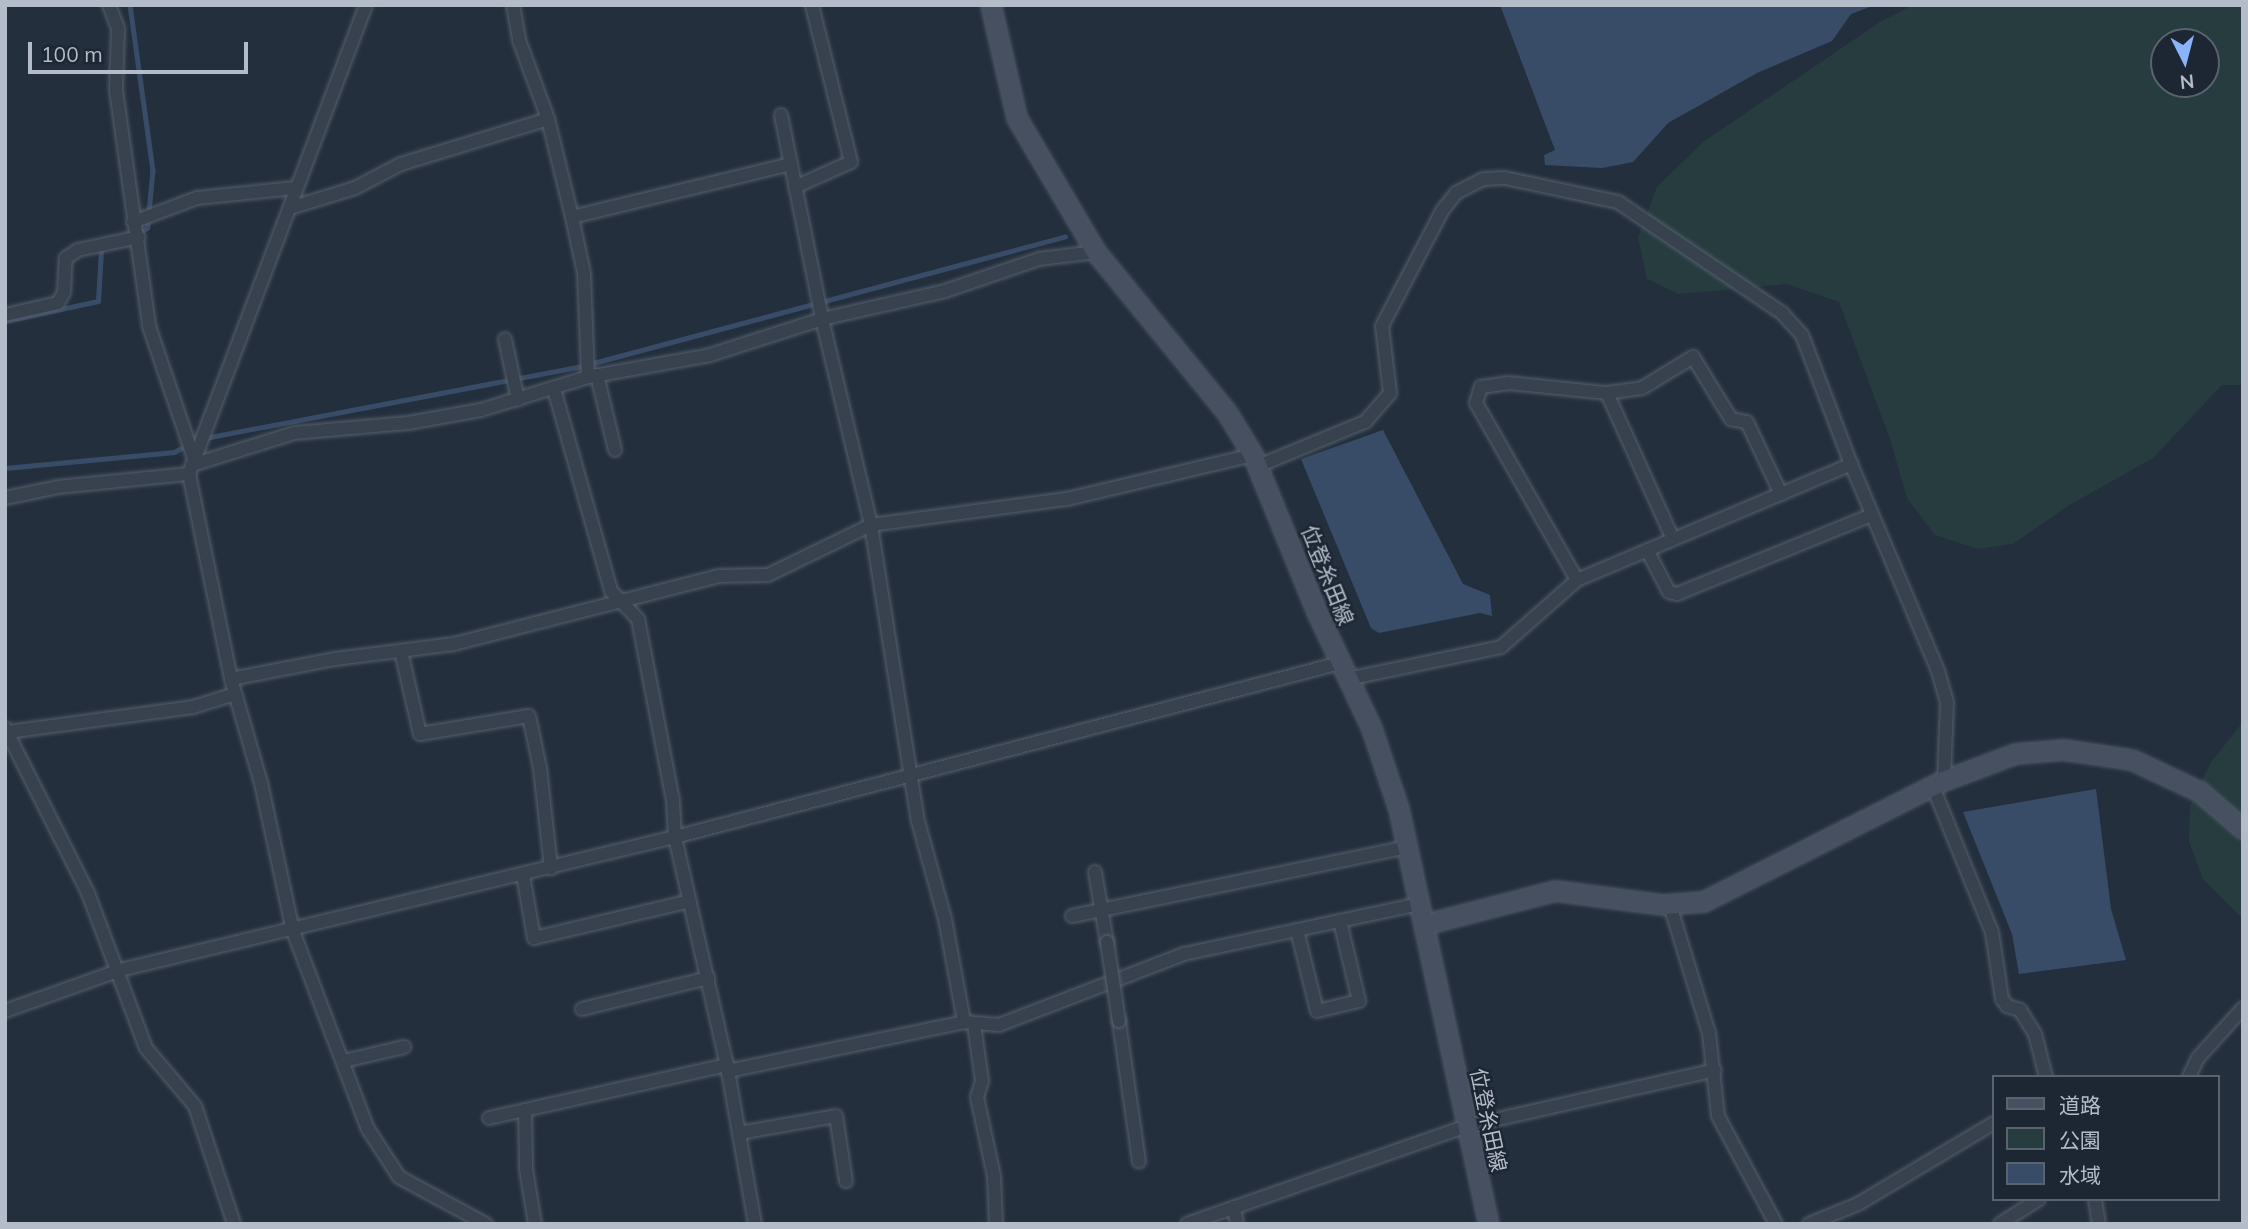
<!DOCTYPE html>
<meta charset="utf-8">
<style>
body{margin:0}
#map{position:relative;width:2248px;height:1229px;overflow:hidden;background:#242f3e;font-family:Mulish,"Noto Sans JP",sans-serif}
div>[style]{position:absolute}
.green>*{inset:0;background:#263c3f}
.water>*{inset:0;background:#394c67}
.stream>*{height:4.5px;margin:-2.25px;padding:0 2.25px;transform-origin:2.25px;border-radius:2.25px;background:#394c67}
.roads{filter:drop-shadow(0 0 2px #565f6c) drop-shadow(0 0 2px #565f6c)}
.street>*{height:12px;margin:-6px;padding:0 6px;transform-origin:6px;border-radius:6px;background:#38414e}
.secondary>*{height:18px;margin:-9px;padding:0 9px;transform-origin:9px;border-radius:9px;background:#465061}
.bridges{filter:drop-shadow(0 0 2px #565f6c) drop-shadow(0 0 2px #565f6c)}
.street-bridge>*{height:12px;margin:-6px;padding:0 6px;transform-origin:6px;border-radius:6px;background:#38414e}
span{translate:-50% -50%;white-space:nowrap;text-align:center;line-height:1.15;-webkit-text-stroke:5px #1d2633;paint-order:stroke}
.street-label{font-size:21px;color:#b4bcc9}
.frame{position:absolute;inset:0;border:7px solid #b4bcc9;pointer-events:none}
.legend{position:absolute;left:1992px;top:1075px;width:228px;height:126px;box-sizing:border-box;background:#1d2633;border:2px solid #59626f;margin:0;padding:9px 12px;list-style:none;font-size:21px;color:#b4bcc9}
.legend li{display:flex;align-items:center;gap:14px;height:35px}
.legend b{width:35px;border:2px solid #59626f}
.north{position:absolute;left:2150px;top:28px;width:70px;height:70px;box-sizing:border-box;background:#1d2633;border:2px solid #59626f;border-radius:50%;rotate:174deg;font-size:19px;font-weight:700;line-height:28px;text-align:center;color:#b4bcc9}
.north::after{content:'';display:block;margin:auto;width:24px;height:32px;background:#8ab4f8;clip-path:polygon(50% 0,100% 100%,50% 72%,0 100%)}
.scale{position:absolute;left:28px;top:42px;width:220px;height:32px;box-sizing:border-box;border:4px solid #b4bcc9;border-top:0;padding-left:9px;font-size:21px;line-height:24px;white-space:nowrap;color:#b4bcc9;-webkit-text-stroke:5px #1d2633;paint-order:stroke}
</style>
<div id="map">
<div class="green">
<div style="clip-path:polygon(evenodd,1913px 5px,2243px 5px,2243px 385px,2222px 385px,2153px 458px,2068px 506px,2013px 544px,1978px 549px,1935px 535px,1907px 498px,1890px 439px,1839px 302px,1787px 284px,1679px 294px,1647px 279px,1638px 237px,1657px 187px,1703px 142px,1880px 22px,1913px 5px,2164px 42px,2206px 42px,2206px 84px,2164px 84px,2164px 42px)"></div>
<div style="clip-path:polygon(2243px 722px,2243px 919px,2203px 879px,2189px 842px,2190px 806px,2211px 762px)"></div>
</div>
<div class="water">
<div style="clip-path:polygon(1500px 5px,1875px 5px,1851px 14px,1832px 41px,1757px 73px,1668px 123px,1633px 162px,1602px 168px,1545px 165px,1544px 155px,1555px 150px)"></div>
<div style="clip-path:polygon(1383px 430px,1463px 584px,1490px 595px,1492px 616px,1480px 613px,1379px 633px,1371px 628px,1301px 459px)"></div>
<div style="clip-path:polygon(2096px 789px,2111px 909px,2126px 960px,2019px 974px,2012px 934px,1963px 812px)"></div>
</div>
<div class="stream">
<div style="left:130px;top:5px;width:167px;rotate:82.1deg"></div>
<div style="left:153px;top:170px;width:42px;rotate:95.4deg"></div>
<div style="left:137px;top:234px;width:12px;rotate:-31deg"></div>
<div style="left:147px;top:228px;width:8px;rotate:-83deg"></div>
<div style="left:5px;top:321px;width:95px;rotate:-12.1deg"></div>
<div style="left:98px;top:301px;width:50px;rotate:-86.6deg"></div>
<div style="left:205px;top:438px;width:384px;rotate:-10.8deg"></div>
<div style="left:582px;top:366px;width:500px;rotate:-15deg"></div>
<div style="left:5px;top:468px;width:170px;rotate:-5.4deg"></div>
<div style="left:174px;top:452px;width:15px;rotate:-28deg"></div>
</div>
<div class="roads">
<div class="street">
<div style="left:109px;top:5px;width:26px;rotate:69deg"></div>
<div style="left:118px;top:29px;width:61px;rotate:91.9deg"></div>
<div style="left:116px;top:90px;width:238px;rotate:82deg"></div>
<div style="left:149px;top:326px;width:140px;rotate:71.3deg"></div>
<div style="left:366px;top:5px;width:501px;rotate:110.68deg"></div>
<div style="left:189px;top:474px;width:209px;rotate:78.4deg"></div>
<div style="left:231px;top:679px;width:108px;rotate:73.9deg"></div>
<div style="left:261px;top:783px;width:151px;rotate:77.8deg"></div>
<div style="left:293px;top:931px;width:212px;rotate:69.3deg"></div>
<div style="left:368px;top:1129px;width:57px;rotate:57.1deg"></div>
<div style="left:399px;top:1177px;width:99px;rotate:28.4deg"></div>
<div style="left:513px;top:5px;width:36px;rotate:80deg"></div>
<div style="left:519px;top:40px;width:84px;rotate:69.8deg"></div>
<div style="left:548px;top:119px;width:101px;rotate:76.2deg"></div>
<div style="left:781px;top:115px;width:208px;rotate:78.6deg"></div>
<div style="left:822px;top:319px;width:212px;rotate:76.6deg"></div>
<div style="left:871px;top:525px;width:300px;rotate:81deg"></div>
<div style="left:918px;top:821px;width:102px;rotate:74.6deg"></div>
<div style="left:945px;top:919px;width:105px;rotate:79.5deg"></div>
<div style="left:795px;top:187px;width:61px;rotate:-24.1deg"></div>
<div style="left:851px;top:162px;width:162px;rotate:-104deg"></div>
<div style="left:290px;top:208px;width:68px;rotate:-17.1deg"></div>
<div style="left:355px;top:188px;width:52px;rotate:-27.6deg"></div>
<div style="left:401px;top:164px;width:154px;rotate:-17deg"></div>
<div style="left:133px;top:222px;width:68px;rotate:-20.6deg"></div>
<div style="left:197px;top:198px;width:98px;rotate:-5.9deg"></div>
<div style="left:5px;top:315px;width:54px;rotate:-12.8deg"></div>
<div style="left:58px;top:303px;width:13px;rotate:-61deg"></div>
<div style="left:64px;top:292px;width:34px;rotate:-87deg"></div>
<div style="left:66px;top:258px;width:14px;rotate:-34deg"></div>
<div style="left:78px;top:250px;width:62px;rotate:-12deg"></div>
<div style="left:505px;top:339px;width:62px;rotate:78deg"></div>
<div style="left:597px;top:375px;width:77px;rotate:76.5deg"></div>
<div style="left:588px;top:377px;width:104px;rotate:-92.2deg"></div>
<div style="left:584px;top:273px;width:57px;rotate:-102.1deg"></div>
<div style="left:572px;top:217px;width:225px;rotate:-13.6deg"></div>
<div style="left:554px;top:389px;width:210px;rotate:74.2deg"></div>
<div style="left:611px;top:591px;width:39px;rotate:46deg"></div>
<div style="left:638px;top:619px;width:184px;rotate:79.1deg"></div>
<div style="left:673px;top:800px;width:37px;rotate:87deg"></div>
<div style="left:675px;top:837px;width:240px;rotate:77.2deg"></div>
<div style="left:728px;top:1071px;width:155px;rotate:80deg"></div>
<div style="left:1607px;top:393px;width:35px;rotate:-8deg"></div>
<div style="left:1642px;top:388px;width:60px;rotate:-31.3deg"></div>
<div style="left:1693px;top:357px;width:73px;rotate:58.5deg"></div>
<div style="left:1731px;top:419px;width:16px;rotate:11deg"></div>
<div style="left:1747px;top:422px;width:80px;rotate:64.7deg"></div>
<div style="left:192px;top:465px;width:107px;rotate:-17.4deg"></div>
<div style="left:294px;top:433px;width:114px;rotate:-5deg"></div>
<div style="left:408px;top:423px;width:74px;rotate:-10.1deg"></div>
<div style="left:481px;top:410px;width:112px;rotate:-17.1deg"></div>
<div style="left:588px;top:377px;width:124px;rotate:-10.2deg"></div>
<div style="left:710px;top:355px;width:118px;rotate:-17.8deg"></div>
<div style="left:822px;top:319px;width:126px;rotate:-12.8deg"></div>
<div style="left:945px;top:291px;width:99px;rotate:-18.8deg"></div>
<div style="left:1039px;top:259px;width:57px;rotate:-7deg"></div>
<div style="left:1258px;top:466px;width:116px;rotate:-22.4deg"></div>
<div style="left:1365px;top:422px;width:38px;rotate:-49deg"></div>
<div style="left:1390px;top:393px;width:67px;rotate:-96.8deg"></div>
<div style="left:1382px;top:326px;width:130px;rotate:-62.4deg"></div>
<div style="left:1442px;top:211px;width:23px;rotate:-52deg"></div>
<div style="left:1456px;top:193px;width:31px;rotate:-27deg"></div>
<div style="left:1484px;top:179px;width:21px;rotate:-3deg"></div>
<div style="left:1505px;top:178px;width:116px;rotate:12deg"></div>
<div style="left:1618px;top:202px;width:198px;rotate:34.1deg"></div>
<div style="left:1782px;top:313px;width:30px;rotate:48deg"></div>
<div style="left:1802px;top:335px;width:138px;rotate:69.2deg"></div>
<div style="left:5px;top:498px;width:54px;rotate:-11.7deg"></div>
<div style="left:58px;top:487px;width:132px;rotate:-5.7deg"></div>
<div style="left:1647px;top:550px;width:47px;rotate:62.4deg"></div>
<div style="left:1669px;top:592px;width:8px;rotate:14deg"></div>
<div style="left:1677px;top:594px;width:210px;rotate:-22.1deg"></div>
<div style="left:1577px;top:580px;width:204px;rotate:-119.7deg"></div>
<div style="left:1476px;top:403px;width:17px;rotate:-73deg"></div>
<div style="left:1481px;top:387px;width:27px;rotate:-8deg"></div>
<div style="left:1508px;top:383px;width:100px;rotate:5.8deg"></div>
<div style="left:1607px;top:393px;width:160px;rotate:65.7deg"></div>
<div style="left:401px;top:651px;width:85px;rotate:77.1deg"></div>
<div style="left:420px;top:734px;width:110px;rotate:-9.4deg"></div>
<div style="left:529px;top:716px;width:53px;rotate:78.1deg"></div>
<div style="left:540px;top:768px;width:101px;rotate:83.7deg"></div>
<div style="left:231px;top:679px;width:106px;rotate:-10.9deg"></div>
<div style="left:335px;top:659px;width:120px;rotate:-7.2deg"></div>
<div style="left:454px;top:644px;width:274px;rotate:-14.4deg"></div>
<div style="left:719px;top:576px;width:49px;rotate:-1.2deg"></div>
<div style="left:768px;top:575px;width:114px;rotate:-25.9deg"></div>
<div style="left:871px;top:525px;width:198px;rotate:-7.6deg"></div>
<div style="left:1067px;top:499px;width:191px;rotate:-13.3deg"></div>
<div style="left:1348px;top:679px;width:156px;rotate:-11.8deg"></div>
<div style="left:1501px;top:647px;width:101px;rotate:-41.4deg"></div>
<div style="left:1577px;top:580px;width:298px;rotate:-22.9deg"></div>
<div style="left:1851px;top:464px;width:225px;rotate:67.2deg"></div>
<div style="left:1938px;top:671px;width:33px;rotate:74deg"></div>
<div style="left:1947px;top:703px;width:78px;rotate:92.2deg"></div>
<div style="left:5px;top:728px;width:185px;rotate:63.3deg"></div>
<div style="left:88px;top:893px;width:165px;rotate:69.5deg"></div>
<div style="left:146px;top:1048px;width:76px;rotate:49.8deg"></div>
<div style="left:195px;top:1106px;width:124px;rotate:71.7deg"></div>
<div style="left:8px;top:732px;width:187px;rotate:-7.7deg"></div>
<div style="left:193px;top:707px;width:44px;rotate:-17.2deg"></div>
<div style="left:1933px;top:787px;width:157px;rotate:67.9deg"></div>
<div style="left:1992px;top:932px;width:68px;rotate:81.5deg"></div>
<div style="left:2002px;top:999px;width:9px;rotate:54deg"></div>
<div style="left:2007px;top:1006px;width:14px;rotate:17deg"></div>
<div style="left:2020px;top:1010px;width:28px;rotate:58deg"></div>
<div style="left:2035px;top:1034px;width:44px;rotate:75.7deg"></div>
<div style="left:1095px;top:872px;width:71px;rotate:80.3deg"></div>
<div style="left:523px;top:875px;width:64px;rotate:80.1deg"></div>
<div style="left:534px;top:938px;width:160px;rotate:-13.3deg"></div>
<div style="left:1670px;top:905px;width:134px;rotate:73.1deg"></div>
<div style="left:1709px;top:1033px;width:83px;rotate:83.8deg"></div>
<div style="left:1718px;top:1116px;width:123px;rotate:61.8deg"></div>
<div style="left:1072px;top:916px;width:342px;rotate:-11.6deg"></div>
<div style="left:1297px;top:930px;width:83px;rotate:76.1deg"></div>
<div style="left:1317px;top:1011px;width:43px;rotate:-13.4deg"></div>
<div style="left:1359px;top:1001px;width:82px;rotate:-103.4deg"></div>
<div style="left:582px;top:1009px;width:130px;rotate:-13.8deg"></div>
<div style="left:5px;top:1011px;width:122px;rotate:-19.6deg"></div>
<div style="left:120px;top:970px;width:571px;rotate:-13.48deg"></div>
<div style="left:675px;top:837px;width:687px;rotate:-14.66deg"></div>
<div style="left:1119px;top:1021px;width:142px;rotate:81.9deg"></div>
<div style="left:974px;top:1024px;width:58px;rotate:82deg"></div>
<div style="left:982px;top:1081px;width:17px;rotate:107deg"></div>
<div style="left:977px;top:1097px;width:81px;rotate:77.9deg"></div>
<div style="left:994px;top:1176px;width:48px;rotate:87.6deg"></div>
<div style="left:344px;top:1061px;width:62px;rotate:-13.1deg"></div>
<div style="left:728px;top:1071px;width:241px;rotate:-11.7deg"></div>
<div style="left:964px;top:1022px;width:35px;rotate:5deg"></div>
<div style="left:999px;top:1025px;width:198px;rotate:-21deg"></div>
<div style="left:1184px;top:954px;width:240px;rotate:-12deg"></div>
<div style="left:2189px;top:1077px;width:21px;rotate:-65deg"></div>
<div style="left:2198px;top:1058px;width:67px;rotate:-48deg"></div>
<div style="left:525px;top:1110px;width:59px;rotate:89deg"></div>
<div style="left:526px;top:1169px;width:56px;rotate:80.7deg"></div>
<div style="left:489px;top:1118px;width:244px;rotate:-12.6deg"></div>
<div style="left:739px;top:1133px;width:98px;rotate:-9.9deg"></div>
<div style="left:836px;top:1116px;width:66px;rotate:81.3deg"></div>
<div style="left:2095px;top:1199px;width:25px;rotate:81deg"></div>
<div style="left:1234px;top:1207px;width:17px;rotate:80deg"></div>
<div style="left:1187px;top:1224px;width:297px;rotate:-19.3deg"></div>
<div style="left:1467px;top:1126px;width:254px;rotate:-12.7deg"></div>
<div style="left:1809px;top:1224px;width:53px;rotate:-22.2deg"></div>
<div style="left:1858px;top:1204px;width:158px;rotate:-30.8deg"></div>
<div style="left:2000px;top:1224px;width:46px;rotate:-32.7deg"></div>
</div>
<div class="secondary">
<div style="left:991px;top:5px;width:116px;rotate:77deg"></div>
<div style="left:1017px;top:118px;width:156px;rotate:59.5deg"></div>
<div style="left:1096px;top:252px;width:209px;rotate:50.8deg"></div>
<div style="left:1228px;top:414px;width:48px;rotate:58.6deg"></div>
<div style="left:1253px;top:455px;width:172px;rotate:67.8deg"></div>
<div style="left:1318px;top:614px;width:127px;rotate:64.8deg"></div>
<div style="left:1372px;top:729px;width:84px;rotate:71.4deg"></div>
<div style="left:1399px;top:809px;width:425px;rotate:77.8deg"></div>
<div style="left:1424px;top:925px;width:135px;rotate:-14.5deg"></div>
<div style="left:1555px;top:891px;width:109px;rotate:7.4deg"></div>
<div style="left:1663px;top:905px;width:41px;rotate:-4.2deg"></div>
<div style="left:1704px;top:902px;width:269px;rotate:-26.8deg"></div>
<div style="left:1944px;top:781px;width:77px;rotate:-20.6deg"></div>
<div style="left:2016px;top:754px;width:48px;rotate:-4.8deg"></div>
<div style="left:2064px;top:750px;width:69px;rotate:8.4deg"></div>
<div style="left:2132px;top:760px;width:75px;rotate:25.2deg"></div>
<div style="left:2200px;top:792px;width:57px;rotate:40.7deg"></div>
</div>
</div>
<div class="bridges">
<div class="street-bridge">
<div style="left:1107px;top:942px;width:80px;rotate:81.4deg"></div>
</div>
</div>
<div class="street-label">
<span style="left:1328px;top:575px;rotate:68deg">位登糸田線</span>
<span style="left:1489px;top:1120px;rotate:78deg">位登糸田線</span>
</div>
<div class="frame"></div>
<ul class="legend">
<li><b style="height:9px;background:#465061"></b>道路</li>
<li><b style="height:19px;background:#263c3f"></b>公園</li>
<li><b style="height:19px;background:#394c67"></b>水域</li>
</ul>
<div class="north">N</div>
<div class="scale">100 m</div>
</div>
